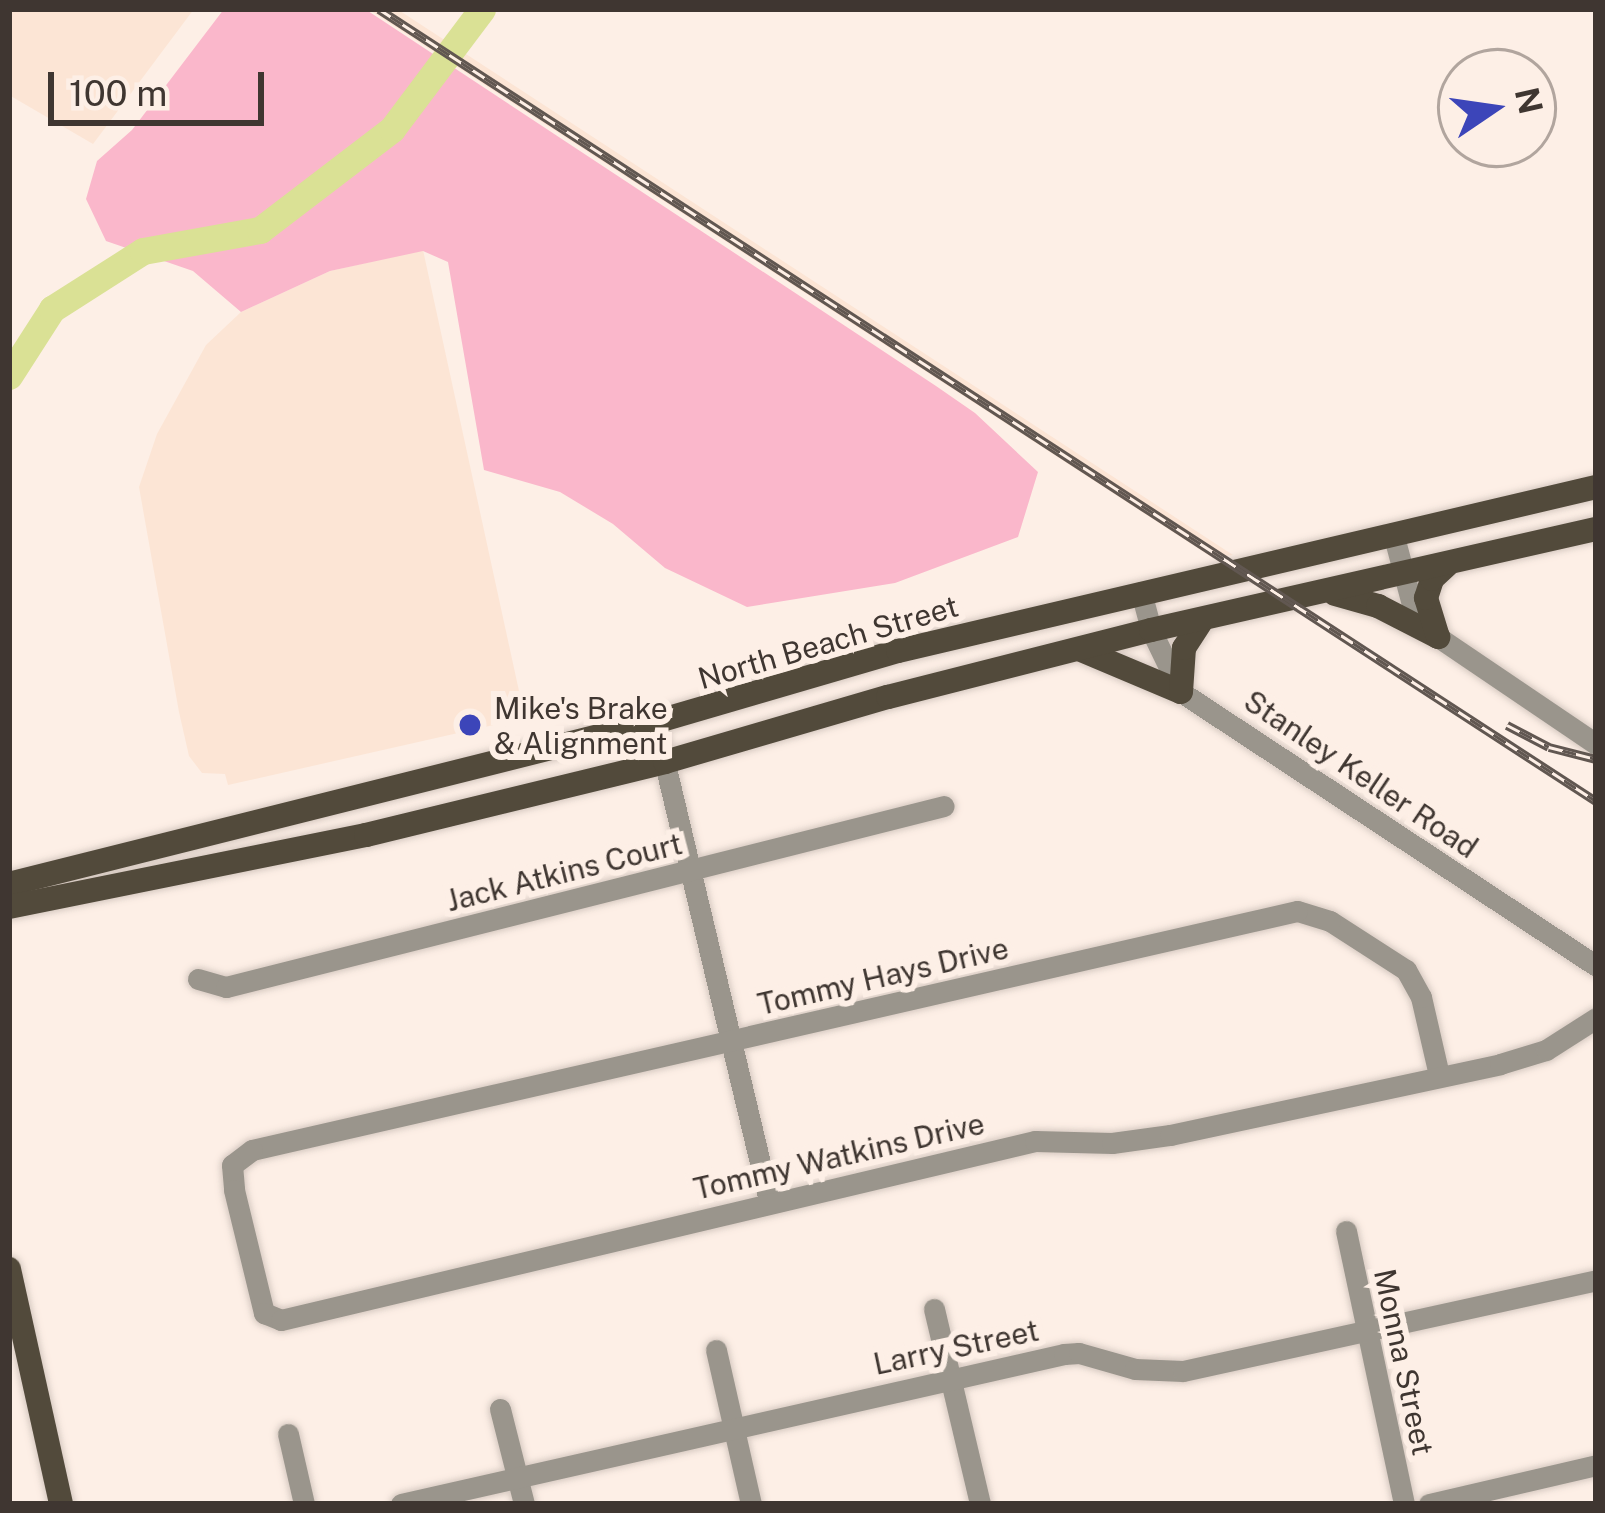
<!DOCTYPE html>
<style>
body{margin:0}
#map{position:relative;width:1605px;height:1513px;overflow:hidden;background:#fdefe6;font-family:"Public Sans",sans-serif}
div>[style]{position:absolute}
.built>*{inset:0;background:#fce5d5}
.green>*{inset:0;background:#fab7cb}
.river>*{height:27px;margin:-13.5px;padding:0 13.5px;transform-origin:13.5px;border-radius:13.5px;background:#dae195}
.roads{filter:drop-shadow(0 0 3px #d7cac2) drop-shadow(0 0 3px #d7cac2)}
.minor>*{height:21px;margin:-10.5px;padding:0 10.5px;transform-origin:10.5px;border-radius:10.5px;background:#9a958c}
.major>*{height:24px;margin:-12px;padding:0 12px;transform-origin:12px;border-radius:12px;background:#524a3b}
.rail>*{height:9px;margin-top:-4.5px;transform-origin:0;background:repeating-linear-gradient(90deg,#fdefe6 0 14px,#615751 0 28px);box-sizing:border-box;border-block:3px solid #615751}
.dots>*{width:33px;height:33px;translate:-50% -50%;box-sizing:border-box;border:6px solid #fdefe6;border-radius:50%}
span{translate:-50% -50%;white-space:nowrap;text-align:center;line-height:1.15;-webkit-text-stroke:12px #fdefe6;paint-order:stroke}
.street-label{font-size:30px;color:#3f3631}
.poi-label{font-size:30px;color:#3f3631}
.left{translate:0 -50%;text-align:left}
.frame{position:absolute;inset:0;border:12px solid #3f3631;pointer-events:none}
.north{position:absolute;left:1437px;top:48px;width:120px;height:120px;box-sizing:border-box;background:#fdefe6;border:3px solid #b1a59e;border-radius:50%;rotate:77deg;font-size:33px;font-weight:700;line-height:48px;text-align:center;color:#3f3631}
.north::after{content:'';display:block;margin:auto;width:42px;height:54px;background:#3c45b9;clip-path:polygon(50% 0,100% 100%,50% 72%,0 100%)}
.scale{position:absolute;left:48px;top:72px;width:216px;height:54px;box-sizing:border-box;border:6px solid #3f3631;border-top:0;padding-left:15px;font-size:36px;line-height:42px;white-space:nowrap;color:#3f3631;-webkit-text-stroke:9px #fdefe6;paint-order:stroke}
</style>
<div id="map">
<div class="built">
<div style="clip-path:polygon(9px 9px,194px 9px,93px 144px,9px 95px)"></div>
<div style="clip-path:polygon(368px 9px,397px 9px,1233px 555px,1213px 558px)"></div>
<div style="clip-path:polygon(423px 250px,519px 691px,516px 720px,228px 785px,225px 774px,202px 773px,189px 756px,179px 712px,139px 487px,157px 434px,206px 345px,241px 312px,330px 271px)"></div>
</div>
<div class="green">
<div style="clip-path:polygon(224px 9px,365px 9px,936px 386px,975px 413px,1038px 472px,1018px 537px,895px 583px,747px 607px,665px 568px,613px 524px,560px 492px,484px 470px,448px 262px,423px 251px,330px 271px,241px 312px,193px 271px,106px 241px,86px 199px,97px 161px,132px 130px)"></div>
</div>
<div class="river">
<div style="left:9px;top:376px;width:80px;rotate:-57.3deg"></div>
<div style="left:52px;top:309px;width:108px;rotate:-32.5deg"></div>
<div style="left:143px;top:251px;width:119px;rotate:-10.2deg"></div>
<div style="left:260px;top:230px;width:166px;rotate:-37.4deg"></div>
<div style="left:392px;top:129px;width:150px;rotate:-53.1deg"></div>
</div>
<div class="roads">
<div class="minor">
<div style="left:1393px;top:533px;width:78px;rotate:75.1deg"></div>
<div style="left:1413px;top:608px;width:38px;rotate:49deg"></div>
<div style="left:1438px;top:637px;width:191px;rotate:34.1deg"></div>
<div style="left:1141px;top:592px;width:39px;rotate:75deg"></div>
<div style="left:1151px;top:630px;width:69px;rotate:64.2deg"></div>
<div style="left:1181px;top:692px;width:497px;rotate:33.4deg"></div>
<div style="left:655px;top:722px;width:492px;rotate:76.6deg"></div>
<div style="left:198px;top:979px;width:29px;rotate:16deg"></div>
<div style="left:226px;top:987px;width:740px;rotate:-14.15deg"></div>
<div style="left:1439px;top:1075px;width:80px;rotate:-103deg"></div>
<div style="left:1421px;top:997px;width:31px;rotate:-119deg"></div>
<div style="left:1406px;top:970px;width:90px;rotate:-147.2deg"></div>
<div style="left:1330px;top:921px;width:34px;rotate:-163deg"></div>
<div style="left:1297px;top:911px;width:1072px;rotate:167.12deg"></div>
<div style="left:252px;top:1150px;width:25px;rotate:143deg"></div>
<div style="left:232px;top:1165px;width:25px;rotate:85deg"></div>
<div style="left:234px;top:1190px;width:127px;rotate:76.3deg"></div>
<div style="left:264px;top:1313px;width:18px;rotate:22deg"></div>
<div style="left:281px;top:1320px;width:775px;rotate:-13.35deg"></div>
<div style="left:1035px;top:1141px;width:77px;rotate:1.5deg"></div>
<div style="left:1112px;top:1143px;width:59px;rotate:-7.9deg"></div>
<div style="left:1170px;top:1135px;width:338px;rotate:-12.1deg"></div>
<div style="left:1500px;top:1064px;width:48px;rotate:-16.9deg"></div>
<div style="left:1546px;top:1050px;width:59px;rotate:-32.6deg"></div>
<div style="left:1346px;top:1231px;width:279px;rotate:78deg"></div>
<div style="left:934px;top:1309px;width:200px;rotate:76.7deg"></div>
<div style="left:716px;top:1350px;width:158px;rotate:77.2deg"></div>
<div style="left:500px;top:1409px;width:98px;rotate:75.8deg"></div>
<div style="left:288px;top:1434px;width:72px;rotate:77.1deg"></div>
<div style="left:401px;top:1504px;width:680px;rotate:-12.75deg"></div>
<div style="left:1064px;top:1354px;width:15px;rotate:-4deg"></div>
<div style="left:1079px;top:1353px;width:58px;rotate:15.9deg"></div>
<div style="left:1135px;top:1369px;width:48px;rotate:2.4deg"></div>
<div style="left:1183px;top:1371px;width:423px;rotate:-12.4deg"></div>
<div style="left:1429px;top:1504px;width:171px;rotate:-13.1deg"></div>
</div>
<div class="major">
<div style="left:1335px;top:594px;width:45px;rotate:15.6deg"></div>
<div style="left:1378px;top:606px;width:68px;rotate:27.3deg"></div>
<div style="left:1438px;top:637px;width:41px;rotate:-107.1deg"></div>
<div style="left:1426px;top:598px;width:20px;rotate:-72deg"></div>
<div style="left:1432px;top:579px;width:21px;rotate:-43deg"></div>
<div style="left:1081px;top:650px;width:108px;rotate:22.8deg"></div>
<div style="left:1181px;top:692px;width:44px;rotate:-86.1deg"></div>
<div style="left:1184px;top:648px;width:33px;rotate:-57deg"></div>
<div style="left:9px;top:884px;width:666px;rotate:-14.08deg"></div>
<div style="left:655px;top:722px;width:253px;rotate:-16.3deg"></div>
<div style="left:898px;top:651px;width:717px;rotate:-13.22deg"></div>
<div style="left:9px;top:907px;width:364px;rotate:-11.4deg"></div>
<div style="left:366px;top:835px;width:308px;rotate:-13.7deg"></div>
<div style="left:665px;top:762px;width:232px;rotate:-16.3deg"></div>
<div style="left:888px;top:697px;width:271px;rotate:-14.3deg"></div>
<div style="left:1151px;top:630px;width:456px;rotate:-12.8deg"></div>
<div style="left:9px;top:1269px;width:241px;rotate:77.5deg"></div>
</div>
</div>
<div class="rail">
<div style="left:379px;top:9px;width:1452px;rotate:33.06deg"></div>
<div style="left:1507px;top:725px;width:47px;rotate:27.6deg"></div>
<div style="left:1549px;top:747px;width:49px;rotate:14.3deg"></div>
</div>
<div class="dots">
<div style="left:470px;top:725px;background:#3c45b9"></div>
</div>
<div class="street-label">
<span style="left:828px;top:642px;rotate:-16deg">North Beach Street</span>
<span style="left:1361px;top:774px;rotate:34deg">Stanley Keller Road</span>
<span style="left:564px;top:872px;rotate:-14deg">Jack Atkins Court</span>
<span style="left:883px;top:976px;rotate:-13deg">Tommy Hays Drive</span>
<span style="left:839px;top:1156px;rotate:-13deg">Tommy Watkins Drive</span>
<span style="left:956px;top:1347px;rotate:-12deg">Larry Street</span>
<span style="left:1404px;top:1362px;rotate:78deg">Monna Street</span>
</div>
<div class="poi-label">
<span class="left" style="left:494px;top:725px">Mike's Brake<br>&amp; Alignment</span>
</div>
<div class="frame"></div>
<div class="north">N</div>
<div class="scale">100 m</div>
</div>
